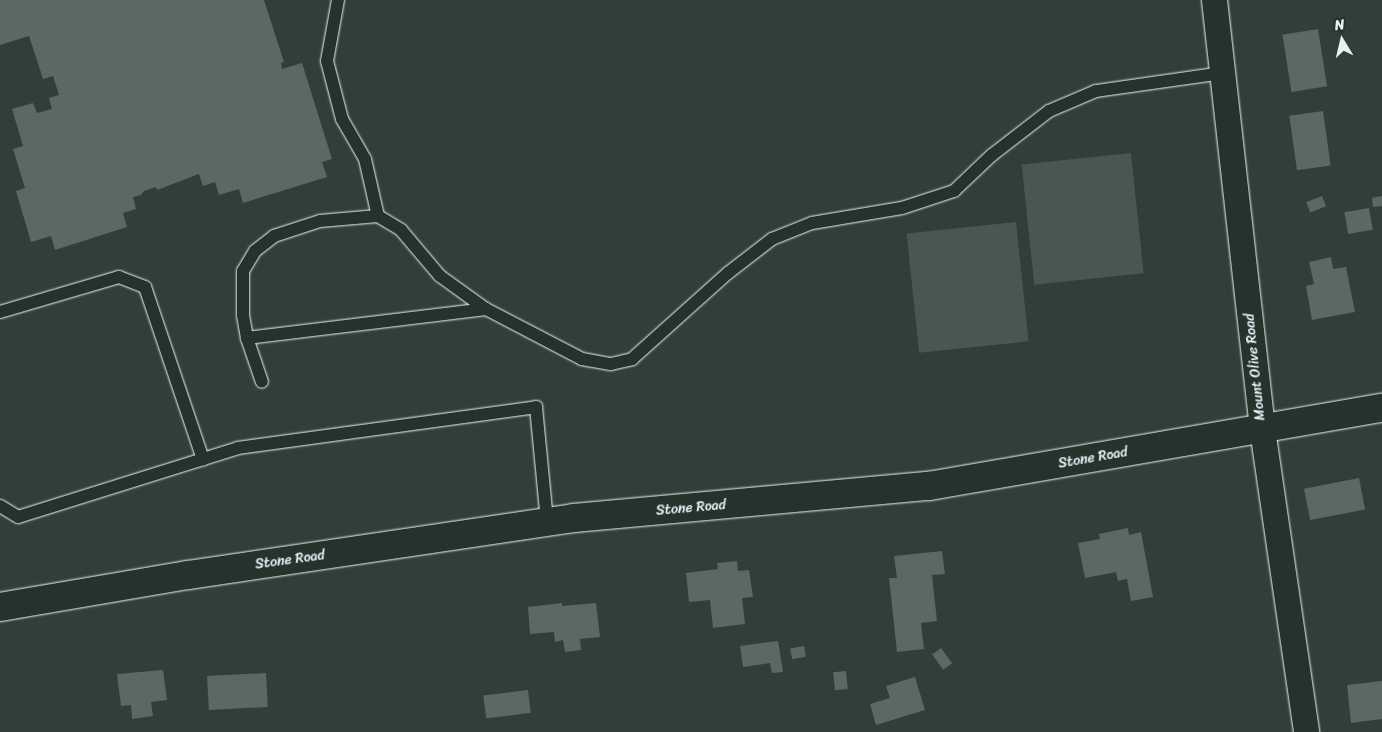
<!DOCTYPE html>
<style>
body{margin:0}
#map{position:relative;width:1382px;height:732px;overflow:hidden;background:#323e39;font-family:Sriracha,sans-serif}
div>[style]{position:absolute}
.green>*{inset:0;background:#495651;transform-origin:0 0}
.building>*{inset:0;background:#5c6865;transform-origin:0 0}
.roads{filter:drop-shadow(0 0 1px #e8f1f8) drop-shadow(0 0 1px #e8f1f8)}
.service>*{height:12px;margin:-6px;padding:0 6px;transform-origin:6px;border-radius:6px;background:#26332d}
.minor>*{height:25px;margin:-12.5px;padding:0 12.5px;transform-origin:12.5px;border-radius:12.5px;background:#26332d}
.tertiary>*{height:28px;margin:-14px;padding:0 14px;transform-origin:14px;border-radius:14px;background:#26332d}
span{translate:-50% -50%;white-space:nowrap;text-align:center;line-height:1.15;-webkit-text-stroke:4.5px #26332d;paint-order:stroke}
.street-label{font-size:14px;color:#e8f1f8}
.north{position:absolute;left:1317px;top:15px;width:50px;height:50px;-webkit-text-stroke:4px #26332d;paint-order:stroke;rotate:351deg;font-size:14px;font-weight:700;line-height:20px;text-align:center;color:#e8f1f8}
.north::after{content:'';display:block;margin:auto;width:18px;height:22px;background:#e8f1f8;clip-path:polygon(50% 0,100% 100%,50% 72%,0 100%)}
</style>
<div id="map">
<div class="green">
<div style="left:1131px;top:153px;width:121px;height:110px;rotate:84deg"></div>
<div style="left:1016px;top:222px;width:120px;height:110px;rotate:84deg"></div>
</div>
<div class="building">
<div style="clip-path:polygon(0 0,264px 0,284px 62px,281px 63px,282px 69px,302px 63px,332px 159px,322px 162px,327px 177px,243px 203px,239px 189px,219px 195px,215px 182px,203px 186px,199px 174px,157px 190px,156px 187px,144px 191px,141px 195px,133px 197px,136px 209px,123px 213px,127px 227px,55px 250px,51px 236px,31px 242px,16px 191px,25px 188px,13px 149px,23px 146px,12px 109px,33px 103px,37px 113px,52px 109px,49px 98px,59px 95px,53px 76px,43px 79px,29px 36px,0 45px)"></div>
<div style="left:1318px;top:29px;width:58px;height:36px;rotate:81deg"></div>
<div style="left:1323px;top:111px;width:55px;height:34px;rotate:82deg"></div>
<div style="left:1322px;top:196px;width:11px;height:17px;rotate:68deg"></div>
<div style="clip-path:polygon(1382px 196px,1382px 206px,1373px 207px,1372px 198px)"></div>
<div style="left:1369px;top:208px;width:22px;height:25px;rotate:80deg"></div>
<div style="clip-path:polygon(1331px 257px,1333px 269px,1346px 267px,1355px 312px,1312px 320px,1306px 286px,1314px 284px,1309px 262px)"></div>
<div style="left:1359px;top:478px;width:32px;height:56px;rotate:79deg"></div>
<div style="clip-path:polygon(1128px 528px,1129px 535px,1141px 532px,1153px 597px,1131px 601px,1127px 579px,1118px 581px,1116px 572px,1085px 578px,1078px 543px,1100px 539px,1099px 534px)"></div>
<div style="clip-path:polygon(942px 551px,945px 574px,932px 575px,937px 621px,921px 623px,924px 649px,897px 652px,889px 578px,897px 578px,894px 556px)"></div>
<div style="clip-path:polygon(737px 561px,738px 571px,749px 570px,753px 597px,742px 598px,745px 624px,713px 628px,710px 600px,689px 602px,686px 573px,718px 569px,717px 563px)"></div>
<div style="clip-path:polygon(562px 603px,562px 606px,596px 603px,600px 637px,580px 639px,581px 650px,565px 652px,563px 640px,555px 642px,554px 632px,530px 634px,528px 607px)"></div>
<div style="clip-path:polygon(778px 641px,783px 672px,772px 673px,770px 663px,743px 667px,740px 646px)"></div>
<div style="left:804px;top:646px;width:11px;height:14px;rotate:80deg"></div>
<div style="left:941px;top:648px;width:19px;height:11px;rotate:54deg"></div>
<div style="clip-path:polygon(163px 670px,167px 700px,151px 702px,153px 716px,132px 719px,131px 705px,121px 706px,117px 674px)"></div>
<div style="left:846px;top:671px;width:18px;height:13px;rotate:84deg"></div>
<div style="left:266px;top:673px;width:34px;height:59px;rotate:87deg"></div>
<div style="clip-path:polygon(915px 677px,925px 710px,876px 725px,870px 704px,890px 698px,886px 686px)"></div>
<div style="clip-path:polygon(1382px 681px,1382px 719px,1351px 723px,1347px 685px)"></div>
<div style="left:528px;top:690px;width:23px;height:45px;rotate:83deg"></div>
</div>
<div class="roads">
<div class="service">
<div style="left:338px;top:0;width:62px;rotate:100.2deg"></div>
<div style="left:327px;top:61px;width:60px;rotate:75.5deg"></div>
<div style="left:342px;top:119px;width:46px;rotate:60.1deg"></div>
<div style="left:365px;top:159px;width:58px;rotate:77.2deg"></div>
<div style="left:486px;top:309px;width:241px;rotate:173.1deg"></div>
<div style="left:247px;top:338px;width:22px;rotate:-100deg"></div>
<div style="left:243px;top:316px;width:45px;rotate:-90deg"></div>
<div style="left:243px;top:271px;width:23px;rotate:-59deg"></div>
<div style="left:255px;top:251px;width:24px;rotate:-38deg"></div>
<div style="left:274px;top:236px;width:48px;rotate:-18.1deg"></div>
<div style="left:320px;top:221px;width:58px;rotate:-4.9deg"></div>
<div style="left:378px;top:216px;width:27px;rotate:31deg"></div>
<div style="left:401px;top:230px;width:60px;rotate:49.7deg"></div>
<div style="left:440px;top:276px;width:57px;rotate:35.7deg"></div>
<div style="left:486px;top:309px;width:108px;rotate:27.5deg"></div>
<div style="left:582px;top:359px;width:29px;rotate:10deg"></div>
<div style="left:611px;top:364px;width:22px;rotate:-13deg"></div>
<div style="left:632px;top:359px;width:129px;rotate:-41.9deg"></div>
<div style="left:728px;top:273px;width:56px;rotate:-37.7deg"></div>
<div style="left:772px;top:239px;width:43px;rotate:-21.8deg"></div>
<div style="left:812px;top:223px;width:91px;rotate:-9.5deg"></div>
<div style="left:902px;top:208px;width:55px;rotate:-18.1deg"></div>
<div style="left:954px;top:191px;width:52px;rotate:-43.5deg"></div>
<div style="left:992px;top:155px;width:72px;rotate:-37.7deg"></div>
<div style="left:1049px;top:111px;width:51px;rotate:-23.1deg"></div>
<div style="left:1096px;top:91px;width:127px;rotate:-8.1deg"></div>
<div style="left:0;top:312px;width:124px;rotate:-16.4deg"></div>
<div style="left:119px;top:277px;width:28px;rotate:21deg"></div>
<div style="left:145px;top:287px;width:182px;rotate:71.4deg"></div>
<div style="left:247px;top:338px;width:46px;rotate:71.2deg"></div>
<div style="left:0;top:506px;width:21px;rotate:31deg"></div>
<div style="left:18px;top:517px;width:231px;rotate:-17.4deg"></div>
<div style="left:238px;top:448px;width:301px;rotate:-7.8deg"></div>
<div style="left:536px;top:407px;width:116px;rotate:84.5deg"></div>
</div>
<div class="minor">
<div style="left:1214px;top:0;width:432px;rotate:83.6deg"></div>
<div style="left:1262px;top:429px;width:306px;rotate:81.7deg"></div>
</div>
<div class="tertiary">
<div style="left:0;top:607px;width:191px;rotate:-9.7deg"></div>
<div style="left:188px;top:575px;width:390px;rotate:-8.4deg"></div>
<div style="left:574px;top:518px;width:356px;rotate:-5.2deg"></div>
<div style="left:929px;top:486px;width:460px;rotate:-9.8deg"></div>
</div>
</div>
<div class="street-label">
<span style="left:1255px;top:367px;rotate:-96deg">Mount Olive Road</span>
<span style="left:1093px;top:458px;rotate:-10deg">Stone Road</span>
<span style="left:691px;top:508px;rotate:-5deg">Stone Road</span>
<span style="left:290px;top:560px;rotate:-8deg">Stone Road</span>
</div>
<div class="north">N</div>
</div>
